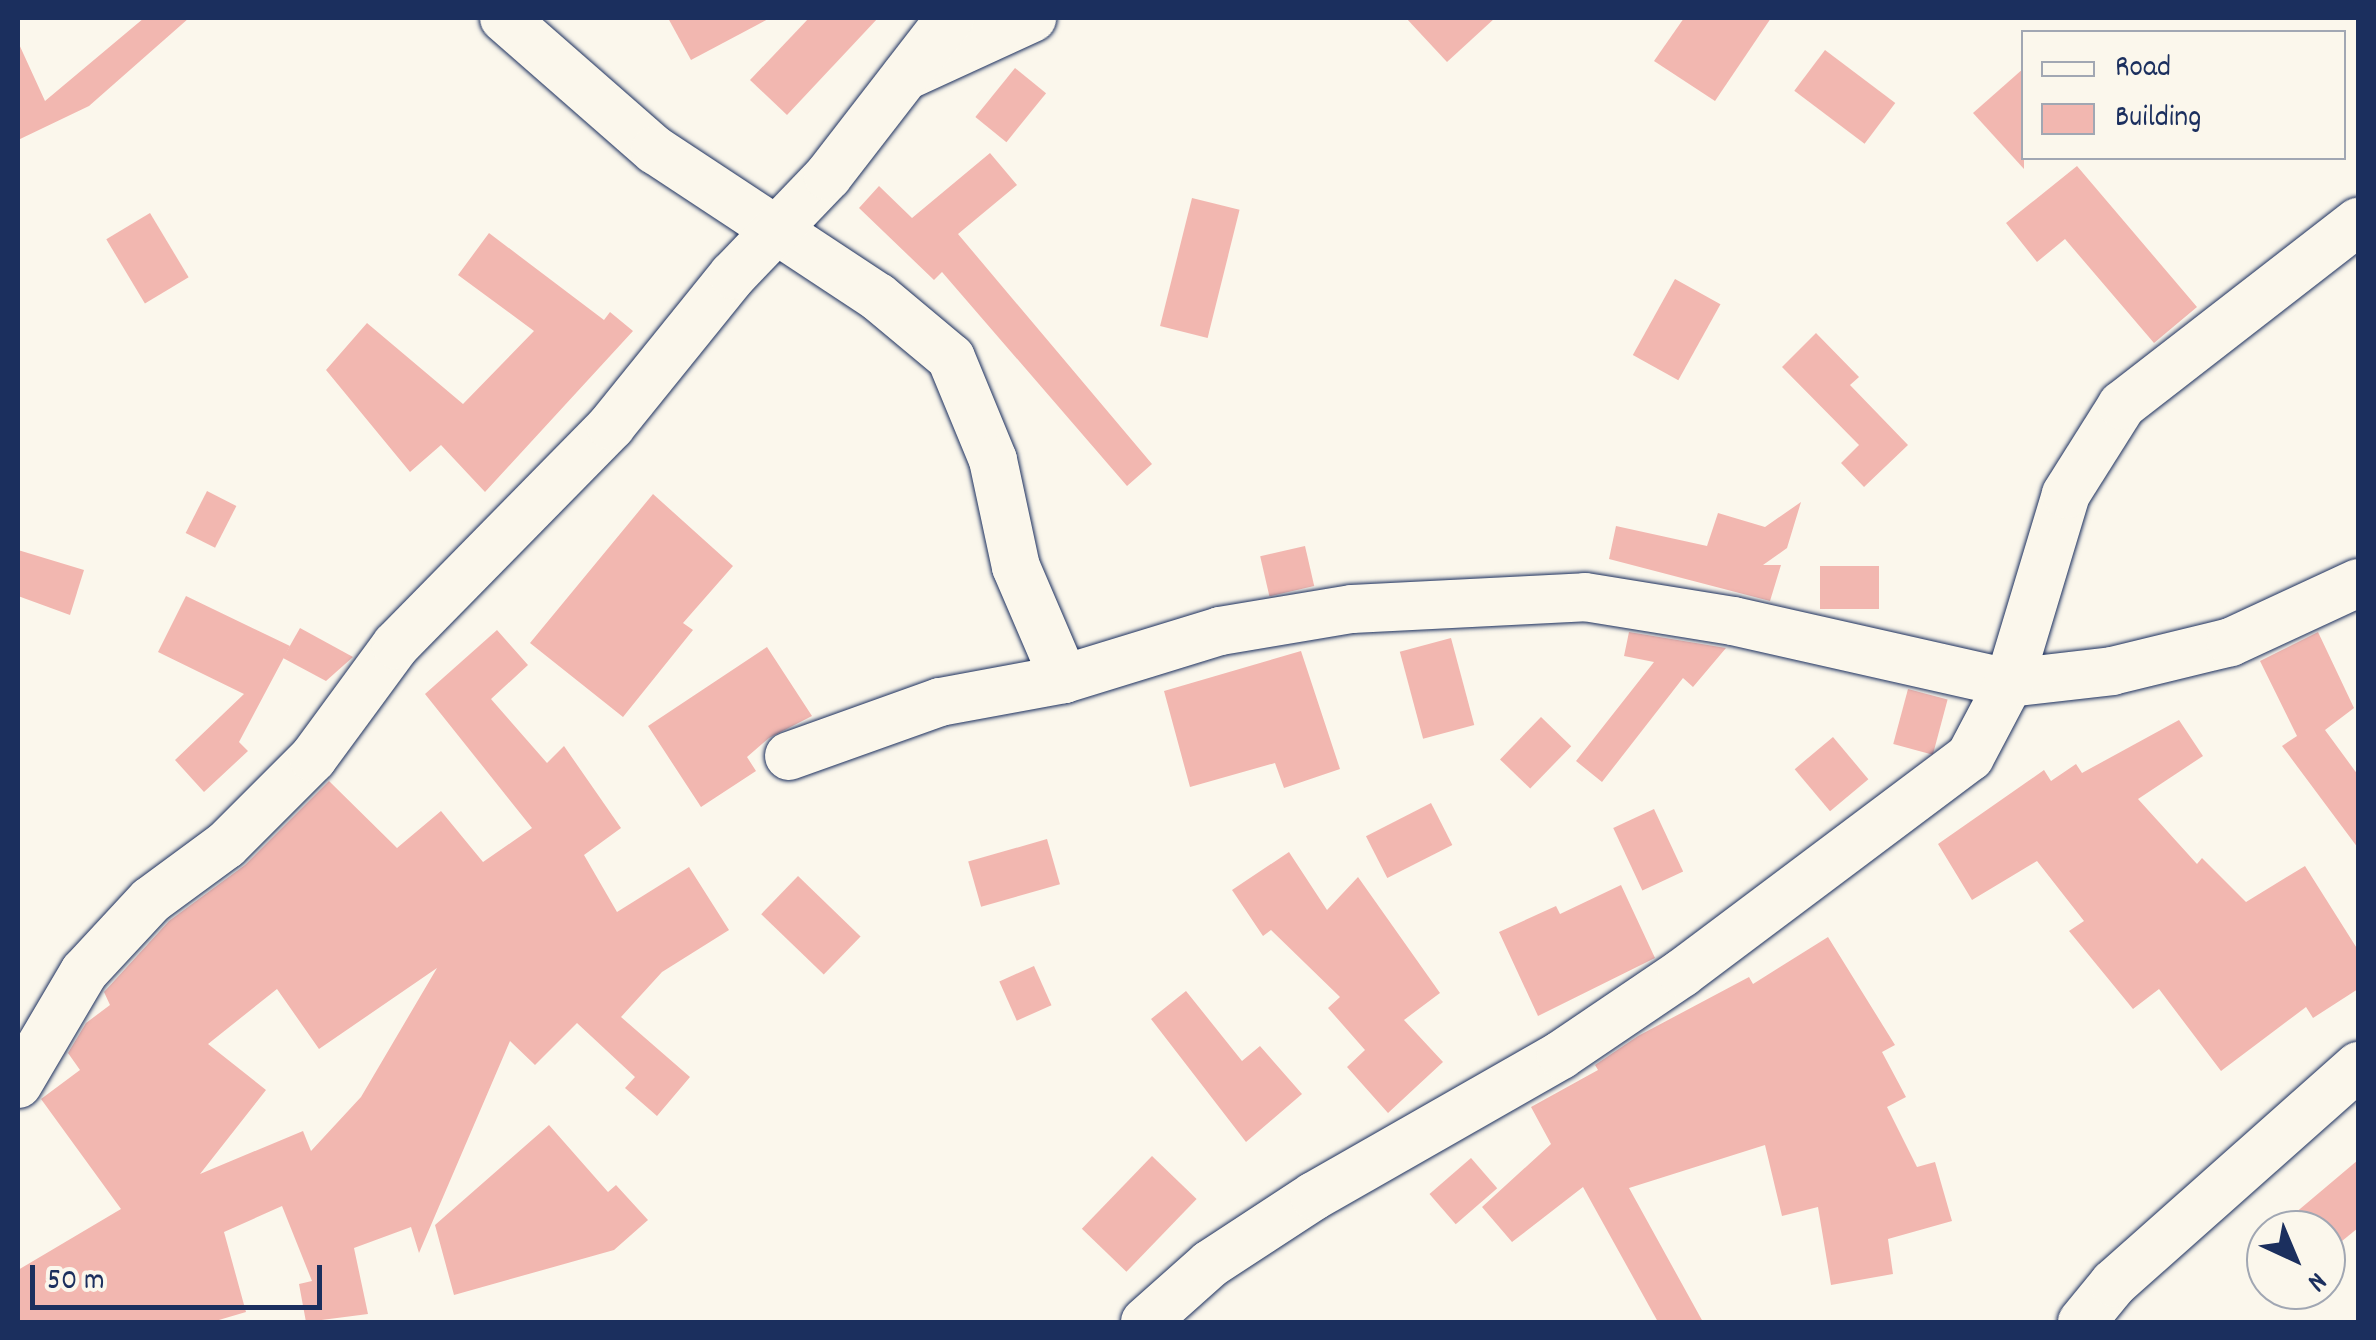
<!DOCTYPE html>
<style>
body{margin:0}
#map{position:relative;width:2376px;height:1340px;overflow:hidden;background:#fbf7ec;font-family:Dekko,sans-serif}
div>[style]{position:absolute}
.building>*{inset:0;background:#f2b7b0;transform-origin:0 0}
.roads{filter:drop-shadow(0 0 2px #1b2f5e) drop-shadow(0 0 2px #1b2f5e)}
.street>*{height:48px;margin:-24px;padding:0 24px;transform-origin:24px;border-radius:24px;background:#fbf7ec}
span{translate:-50% -50%;white-space:nowrap;text-align:center;line-height:1.15;-webkit-text-stroke:10px #fbf7ec;paint-order:stroke}
.frame{position:absolute;inset:0;border:20px solid #1b2f5e;pointer-events:none}
.legend{position:absolute;left:2021px;top:30px;width:325px;height:130px;box-sizing:border-box;background:#fbf7ec;border:2px solid #a1a7b3;margin:0;padding:12px 18px;list-style:none;font-size:30px;color:#1b2f5e}
.legend li{display:flex;align-items:center;gap:20px;height:50px}
.legend b{width:50px;border:2px solid #a1a7b3}
.north{position:absolute;left:2246px;top:1210px;width:100px;height:100px;box-sizing:border-box;background:#fbf7ec;border:2px solid #a1a7b3;border-radius:50%;rotate:136deg;font-size:28px;font-weight:700;line-height:40px;text-align:center;color:#1b2f5e}
.north::after{content:'';display:block;margin:auto;width:35px;height:45px;background:#1b2f5e;clip-path:polygon(50% 0,100% 100%,50% 72%,0 100%)}
.scale{position:absolute;left:30px;top:1265px;width:292px;height:45px;box-sizing:border-box;border:5px solid #1b2f5e;border-top:0;padding-left:12px;font-size:30px;line-height:35px;white-space:nowrap;color:#1b2f5e;-webkit-text-stroke:8px #fbf7ec;paint-order:stroke}
</style>
<div id="map">
<div class="building">
<div style="clip-path:polygon(144px 18px,189px 18px,89px 106px,18px 140px,18px 42px,45px 101px)"></div>
<div style="clip-path:polygon(668px 18px,770px 18px,691px 60px)"></div>
<div style="clip-path:polygon(809px 18px,878px 18px,787px 115px,750px 80px)"></div>
<div style="clip-path:polygon(1406px 18px,1495px 18px,1447px 62px)"></div>
<div style="clip-path:polygon(1684px 18px,1771px 18px,1715px 101px,1654px 61px)"></div>
<div style="left:1825px;top:50px;width:88px;height:51px;rotate:37deg"></div>
<div style="left:1015px;top:68px;width:40px;height:63px;rotate:39deg"></div>
<div style="clip-path:polygon(2024px 68px,2024px 169px,1973px 113px)"></div>
<div style="clip-path:polygon(990px 153px,1017px 185px,958px 234px,1152px 464px,1127px 486px,942px 272px,934px 280px,859px 208px,879px 186px,912px 218px)"></div>
<div style="clip-path:polygon(2077px 166px,2197px 307px,2154px 343px,2065px 239px,2037px 262px,2006px 223px)"></div>
<div style="left:1192px;top:198px;width:49px;height:132px;rotate:14deg"></div>
<div style="left:150px;top:213px;width:75px;height:51px;rotate:59deg"></div>
<div style="clip-path:polygon(489px 233px,604px 320px,610px 312px,633px 331px,485px 492px,441px 445px,410px 472px,326px 370px,367px 323px,463px 404px,534px 331px,458px 275px)"></div>
<div style="left:1675px;top:279px;width:52px;height:87px;rotate:29deg"></div>
<div style="clip-path:polygon(1816px 333px,1859px 377px,1850px 385px,1908px 445px,1864px 487px,1841px 463px,1859px 445px,1782px 367px)"></div>
<div style="left:207px;top:491px;width:33px;height:47px;rotate:27deg"></div>
<div style="clip-path:polygon(653px 494px,733px 566px,683px 623px,693px 630px,623px 717px,530px 643px)"></div>
<div style="clip-path:polygon(1801px 502px,1787px 548px,1763px 565px,1781px 565px,1770px 601px,1609px 559px,1616px 526px,1707px 546px,1718px 513px,1765px 527px)"></div>
<div style="left:1305px;top:546px;width:41px;height:46px;rotate:77deg"></div>
<div style="clip-path:polygon(18px 550px,84px 570px,70px 615px,18px 596px)"></div>
<div style="left:1820px;top:566px;width:59px;height:43px"></div>
<div style="clip-path:polygon(186px 596px,290px 646px,239px 742px,248px 751px,204px 792px,175px 760px,244px 694px,158px 652px)"></div>
<div style="clip-path:polygon(300px 628px,353px 657px,326px 681px,283px 658px)"></div>
<div style="clip-path:polygon(evenodd,497px 630px,528px 665px,491px 699px,547px 763px,564px 746px,621px 828px,584px 855px,617px 912px,689px 867px,729px 930px,662px 972px,621px 1017px,690px 1077px,657px 1116px,625px 1088px,635px 1077px,577px 1023px,535px 1065px,510px 1041px,419px 1253px,411px 1227px,354px 1248px,368px 1314px,306px 1322px,299px 1284px,312px 1281px,282px 1206px,224px 1232px,246px 1312px,212px 1322px,18px 1322px,18px 1270px,121px 1209px,41px 1099px,80px 1070px,68px 1053px,86px 1023px,110px 1005px,104px 992px,169px 921px,245px 865px,329px 781px,397px 848px,441px 811px,483px 862px,532px 828px,425px 694px,497px 630px,437px 968px,361px 1097px,311px 1151px,303px 1131px,200px 1174px,266px 1090px,208px 1044px,277px 989px,319px 1049px,437px 968px)"></div>
<div style="clip-path:polygon(1629px 632px,1726px 648px,1693px 687px,1683px 678px,1602px 782px,1576px 761px,1654px 662px,1624px 656px)"></div>
<div style="clip-path:polygon(2318px 632px,2354px 708px,2325px 730px,2358px 775px,2358px 848px,2282px 746px,2297px 736px,2260px 661px)"></div>
<div style="left:1451px;top:638px;width:90px;height:53px;rotate:75deg"></div>
<div style="clip-path:polygon(767px 647px,812px 716px,769px 738px,747px 757px,756px 771px,701px 807px,648px 726px)"></div>
<div style="clip-path:polygon(1301px 651px,1340px 769px,1284px 788px,1275px 763px,1190px 787px,1164px 691px)"></div>
<div style="left:1908px;top:689px;width:41px;height:57px;rotate:15deg"></div>
<div style="left:1541px;top:717px;width:42px;height:59px;rotate:44deg"></div>
<div style="clip-path:polygon(2179px 720px,2203px 756px,2138px 799px,2197px 864px,2202px 858px,2246px 902px,2305px 866px,2358px 950px,2358px 989px,2313px 1018px,2306px 1007px,2221px 1071px,2159px 989px,2133px 1009px,2069px 931px,2084px 921px,2037px 861px,1972px 900px,1938px 844px,2044px 770px,2051px 781px,2076px 764px,2082px 773px)"></div>
<div style="left:1833px;top:737px;width:55px;height:50px;rotate:50deg"></div>
<div style="left:1431px;top:803px;width:47px;height:73px;rotate:63deg"></div>
<div style="left:1654px;top:809px;width:69px;height:45px;rotate:65deg"></div>
<div style="left:1047px;top:839px;width:47px;height:82px;rotate:74deg"></div>
<div style="clip-path:polygon(1289px 852px,1327px 910px,1358px 877px,1440px 993px,1404px 1020px,1443px 1062px,1388px 1113px,1347px 1067px,1365px 1050px,1328px 1008px,1340px 997px,1271px 930px,1263px 936px,1232px 890px)"></div>
<div style="left:798px;top:876px;width:87px;height:53px;rotate:44deg"></div>
<div style="clip-path:polygon(1621px 885px,1655px 958px,1538px 1016px,1499px 932px,1556px 906px,1560px 914px)"></div>
<div style="clip-path:polygon(1828px 937px,1895px 1045px,1882px 1052px,1906px 1097px,1887px 1107px,1917px 1167px,1935px 1162px,1952px 1221px,1888px 1239px,1893px 1274px,1831px 1285px,1818px 1207px,1782px 1216px,1765px 1145px,1629px 1188px,1703px 1322px,1658px 1322px,1583px 1187px,1512px 1242px,1482px 1207px,1551px 1144px,1531px 1107px,1598px 1070px,1595px 1065px,1638px 1036px,1749px 977px,1753px 984px)"></div>
<div style="left:1034px;top:966px;width:43px;height:38px;rotate:66deg"></div>
<div style="clip-path:polygon(1186px 991px,1242px 1061px,1260px 1046px,1302px 1094px,1246px 1142px,1151px 1019px)"></div>
<div style="clip-path:polygon(549px 1125px,608px 1192px,616px 1185px,648px 1220px,614px 1250px,454px 1295px,435px 1225px)"></div>
<div style="left:1152px;top:1156px;width:62px;height:101px;rotate:44deg"></div>
<div style="left:1471px;top:1158px;width:40px;height:55px;rotate:49deg"></div>
<div style="clip-path:polygon(2358px 1160px,2358px 1228px,2326px 1254px,2326px 1230px,2275px 1230px)"></div>
</div>
<div class="roads">
<div class="street">
<div style="left:504px;top:18px;width:201px;rotate:41.2deg"></div>
<div style="left:655px;top:150px;width:267px;rotate:33.4deg"></div>
<div style="left:878px;top:297px;width:95px;rotate:39.9deg"></div>
<div style="left:951px;top:358px;width:110px;rotate:67.6deg"></div>
<div style="left:993px;top:460px;width:109px;rotate:77.9deg"></div>
<div style="left:1016px;top:567px;width:122px;rotate:66.8deg"></div>
<div style="left:1064px;top:679px;width:163px;rotate:-17.1deg"></div>
<div style="left:1220px;top:631px;width:134px;rotate:-9.5deg"></div>
<div style="left:1352px;top:609px;width:233px;rotate:-2.9deg"></div>
<div style="left:1585px;top:597px;width:150px;rotate:9.2deg"></div>
<div style="left:1733px;top:621px;width:283px;rotate:12.7deg"></div>
<div style="left:2009px;top:683px;width:104px;rotate:-6.6deg"></div>
<div style="left:2112px;top:671px;width:122px;rotate:-13.7deg"></div>
<div style="left:2231px;top:642px;width:140px;rotate:-24.9deg"></div>
<div style="left:906px;top:76px;width:139px;rotate:-24.7deg"></div>
<div style="left:789px;top:756px;width:160px;rotate:-19.7deg"></div>
<div style="left:940px;top:702px;width:126px;rotate:-10.5deg"></div>
<div style="left:18px;top:1084px;width:130px;rotate:-59.5deg"></div>
<div style="left:84px;top:972px;width:98px;rotate:-47.1deg"></div>
<div style="left:151px;top:900px;width:93px;rotate:-36.3deg"></div>
<div style="left:226px;top:845px;width:123px;rotate:-45deg"></div>
<div style="left:313px;top:758px;width:140px;rotate:-53.7deg"></div>
<div style="left:396px;top:645px;width:307px;rotate:-45.5deg"></div>
<div style="left:611px;top:426px;width:194px;rotate:-51.1deg"></div>
<div style="left:733px;top:275px;width:137px;rotate:-46.2deg"></div>
<div style="left:828px;top:176px;width:200px;rotate:-52.3deg"></div>
<div style="left:1145px;top:1322px;width:87px;rotate:-41.7deg"></div>
<div style="left:1210px;top:1264px;width:124px;rotate:-33.2deg"></div>
<div style="left:1314px;top:1196px;width:284px;rotate:-29.7deg"></div>
<div style="left:1561px;top:1055px;width:146px;rotate:-34.1deg"></div>
<div style="left:1682px;top:973px;width:360px;rotate:-36.9deg"></div>
<div style="left:1970px;top:757px;width:84px;rotate:-62.2deg"></div>
<div style="left:2009px;top:683px;width:197px;rotate:-73.2deg"></div>
<div style="left:2066px;top:494px;width:105px;rotate:-57.8deg"></div>
<div style="left:2122px;top:405px;width:299px;rotate:-37.8deg"></div>
<div style="left:2082px;top:1322px;width:50px;rotate:-50.6deg"></div>
<div style="left:2114px;top:1283px;width:327px;rotate:-41.6deg"></div>
</div>
</div>
<div class="frame"></div>
<ul class="legend">
<li><b style="height:12px;background:#fbf7ec"></b>Road</li>
<li><b style="height:28px;background:#f2b7b0"></b>Building</li>
</ul>
<div class="north">N</div>
<div class="scale">50 m</div>
</div>
